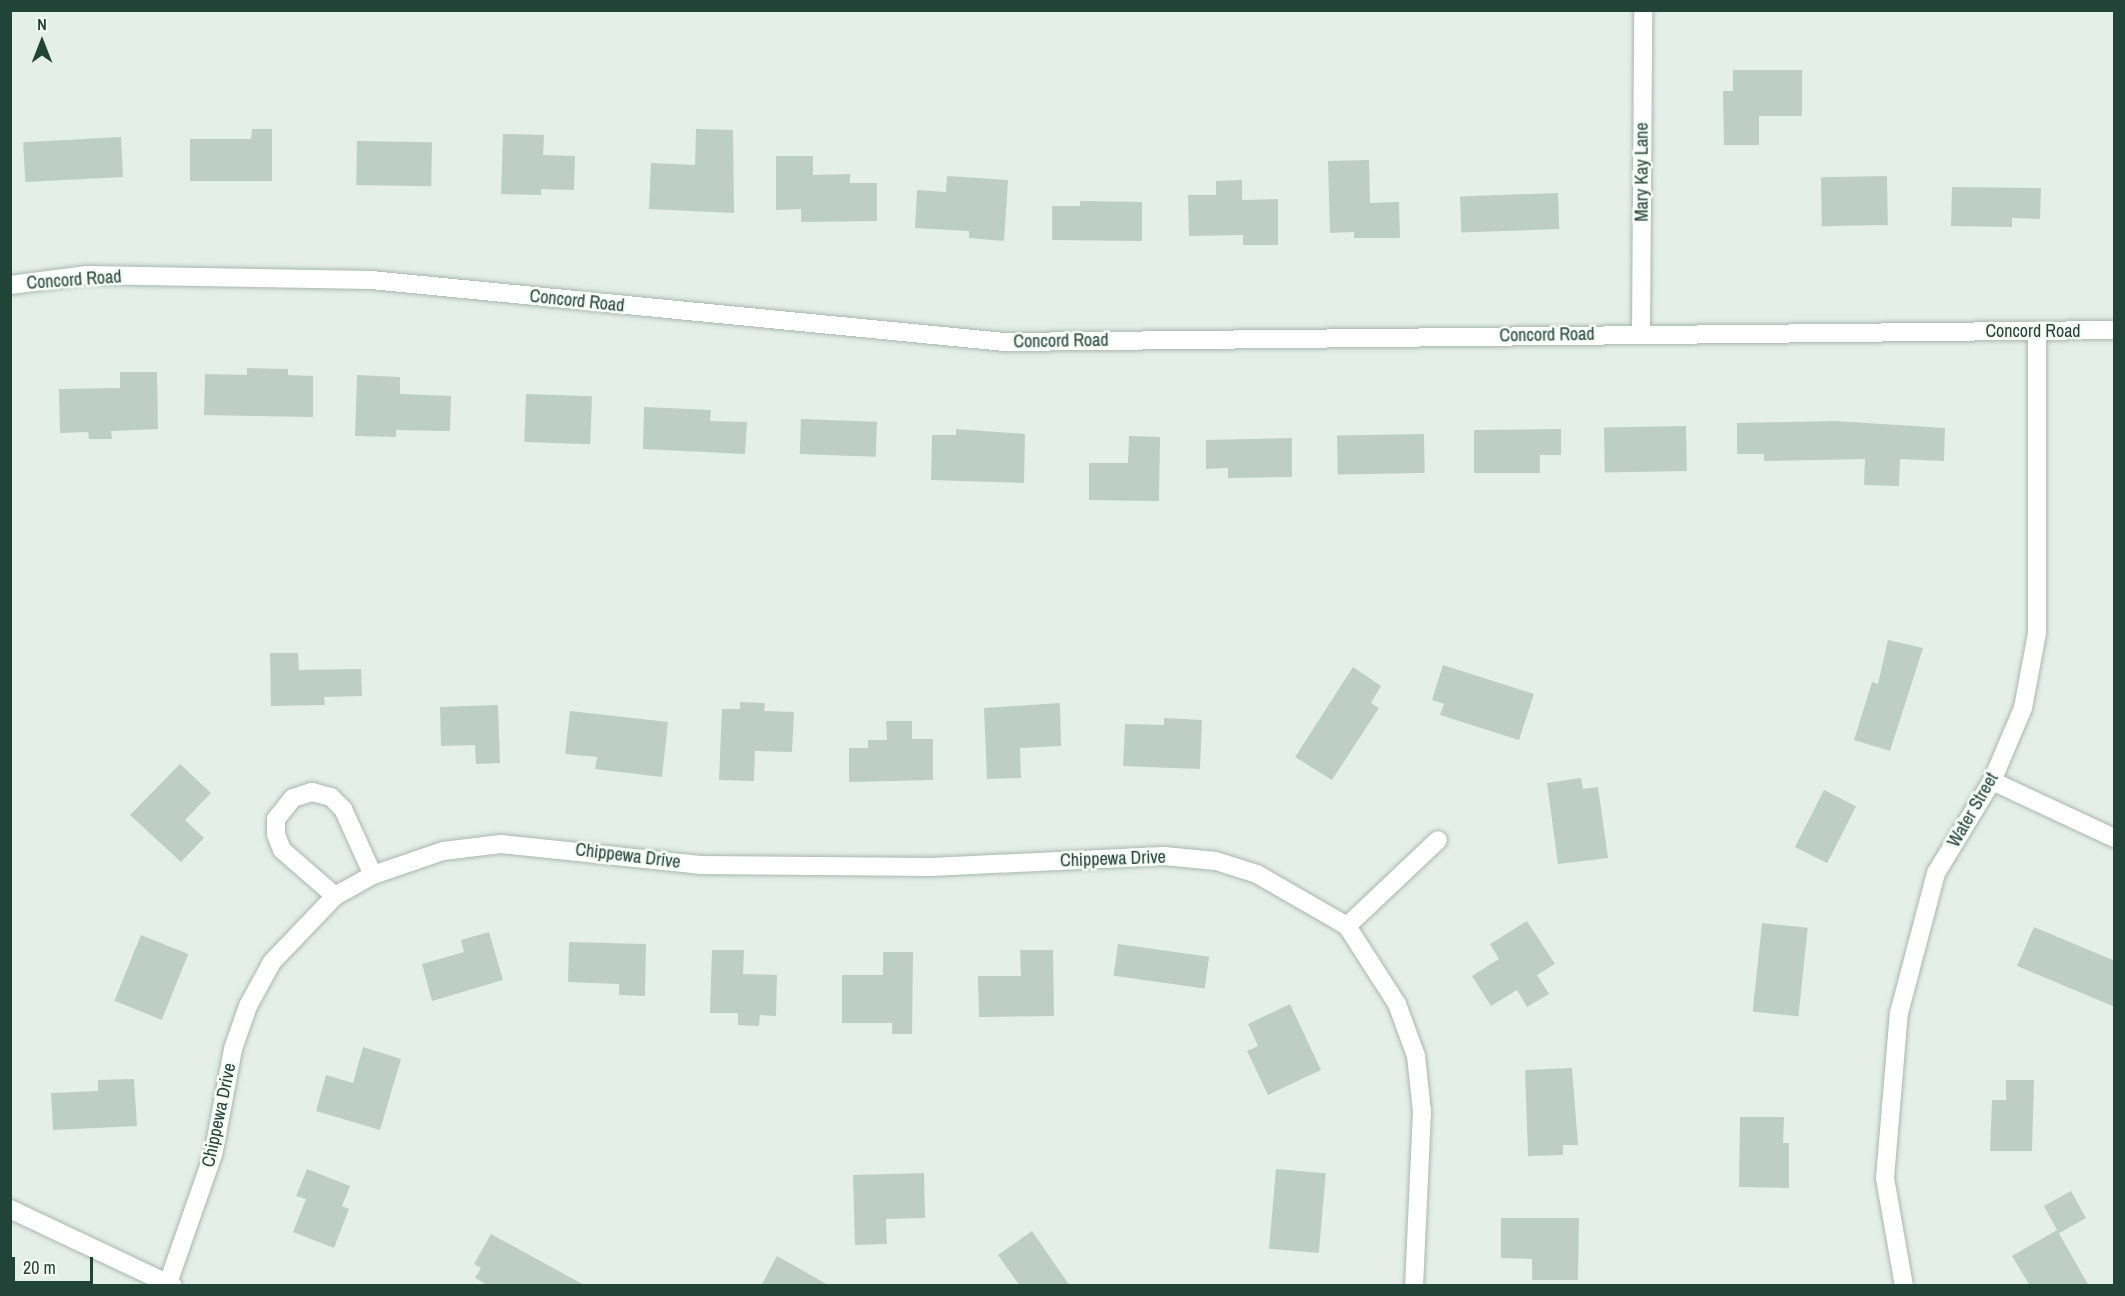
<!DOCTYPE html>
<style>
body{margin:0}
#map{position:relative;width:2125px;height:1296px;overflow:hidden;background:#e5efea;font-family:"Archivo Narrow",sans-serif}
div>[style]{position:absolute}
.building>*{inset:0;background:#bccec6;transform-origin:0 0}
.roads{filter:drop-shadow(0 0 2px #a6b8b1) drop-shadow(0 0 2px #a6b8b1)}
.minor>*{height:18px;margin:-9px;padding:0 9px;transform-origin:9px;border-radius:9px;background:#fff}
span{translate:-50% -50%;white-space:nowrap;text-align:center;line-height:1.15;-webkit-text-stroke:5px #f6fbf8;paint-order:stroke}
.street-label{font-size:18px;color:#214439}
.frame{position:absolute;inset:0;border:12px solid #214439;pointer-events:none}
.north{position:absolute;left:12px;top:12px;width:60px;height:60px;-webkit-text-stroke:4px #f6fbf8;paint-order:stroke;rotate:0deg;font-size:16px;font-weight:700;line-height:24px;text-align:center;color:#214439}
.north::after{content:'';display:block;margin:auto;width:21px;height:27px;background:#214439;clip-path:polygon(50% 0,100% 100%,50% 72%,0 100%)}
.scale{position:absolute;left:12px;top:1257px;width:81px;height:27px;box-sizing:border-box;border:3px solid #214439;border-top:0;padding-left:8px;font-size:18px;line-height:21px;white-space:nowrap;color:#214439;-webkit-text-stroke:4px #f6fbf8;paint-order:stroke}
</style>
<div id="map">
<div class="building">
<div style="clip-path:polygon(1733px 70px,1802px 70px,1802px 116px,1759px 116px,1759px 145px,1724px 145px,1723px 91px,1733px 91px)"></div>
<div style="clip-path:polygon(252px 129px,272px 129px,272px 181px,190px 181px,190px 139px,251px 139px)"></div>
<div style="clip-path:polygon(696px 129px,733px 130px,734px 213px,649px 209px,651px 163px,695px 165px)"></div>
<div style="clip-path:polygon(503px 134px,544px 135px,543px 155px,575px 156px,574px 190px,541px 189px,541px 195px,501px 194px)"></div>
<div style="left:121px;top:137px;width:40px;height:98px;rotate:87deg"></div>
<div style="left:357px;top:141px;width:75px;height:44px;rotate:1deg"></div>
<div style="clip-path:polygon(776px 156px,813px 156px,813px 175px,850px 174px,850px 183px,877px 183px,877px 221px,801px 222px,801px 209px,776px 210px)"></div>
<div style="clip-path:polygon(1369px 160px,1370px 203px,1399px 202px,1400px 238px,1354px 238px,1354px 232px,1330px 233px,1328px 161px)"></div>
<div style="clip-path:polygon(947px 176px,1008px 180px,1004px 241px,969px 238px,969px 231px,915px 228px,917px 190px,946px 192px)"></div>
<div style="left:1887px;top:176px;width:49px;height:66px;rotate:89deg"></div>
<div style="clip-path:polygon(1242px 180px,1242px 200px,1278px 199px,1278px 245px,1243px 245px,1243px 235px,1189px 236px,1188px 195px,1216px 195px,1216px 181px)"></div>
<div style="clip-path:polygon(1952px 187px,2041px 188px,2040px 219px,2012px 218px,2012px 227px,1951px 226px)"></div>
<div style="left:1558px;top:193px;width:36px;height:98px;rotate:88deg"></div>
<div style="clip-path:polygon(1080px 201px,1142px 202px,1142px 241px,1052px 240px,1052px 206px,1080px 206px)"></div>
<div style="clip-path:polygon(247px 368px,288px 369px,288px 375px,313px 376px,313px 417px,204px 415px,205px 374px,247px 375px)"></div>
<div style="clip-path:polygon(120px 372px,157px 372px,158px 429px,111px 431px,112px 439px,89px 439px,88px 432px,60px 433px,59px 389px,120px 388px)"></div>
<div style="clip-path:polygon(357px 375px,400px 377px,400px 394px,451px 396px,450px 431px,396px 430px,396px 437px,355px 436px)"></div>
<div style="left:526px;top:394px;width:66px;height:48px;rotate:2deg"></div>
<div style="clip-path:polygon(644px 407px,711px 410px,710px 421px,747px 422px,745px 454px,643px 449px)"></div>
<div style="left:801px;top:419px;width:76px;height:35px;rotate:2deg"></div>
<div style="clip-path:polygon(1835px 421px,1945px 428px,1944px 461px,1900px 459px,1899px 486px,1864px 485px,1865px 459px,1764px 461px,1764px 454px,1737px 454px,1737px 423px)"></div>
<div style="left:1686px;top:426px;width:45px;height:82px;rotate:89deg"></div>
<div style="clip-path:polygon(956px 429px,1025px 434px,1024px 483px,931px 480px,932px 435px,956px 435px)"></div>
<div style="clip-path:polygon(1561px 429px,1561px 455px,1540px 455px,1540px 473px,1474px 473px,1474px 430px)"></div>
<div style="left:1424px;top:434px;width:39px;height:87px;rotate:89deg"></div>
<div style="clip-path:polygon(1129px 436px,1160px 437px,1159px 501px,1089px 500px,1089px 463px,1128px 463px)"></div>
<div style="clip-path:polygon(1292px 438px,1292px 477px,1228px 478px,1228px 468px,1206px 469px,1206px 440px)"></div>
<div style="clip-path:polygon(1888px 640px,1923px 648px,1890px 751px,1854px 740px,1872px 682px,1878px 684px)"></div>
<div style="clip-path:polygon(270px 653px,298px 653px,299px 670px,361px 669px,362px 696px,324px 697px,325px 705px,271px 706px)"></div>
<div style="clip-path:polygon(1443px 665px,1534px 694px,1519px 740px,1440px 715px,1444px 704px,1432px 700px)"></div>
<div style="clip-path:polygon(1353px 667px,1381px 686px,1371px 703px,1379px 708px,1332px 780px,1295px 757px)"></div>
<div style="clip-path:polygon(740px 702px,765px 703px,764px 711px,794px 712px,792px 752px,755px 751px,754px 781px,719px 780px,722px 709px,740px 709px)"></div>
<div style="clip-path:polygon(1060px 703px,1061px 746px,1020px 748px,1021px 778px,987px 779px,984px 708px)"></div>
<div style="clip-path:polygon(498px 705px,500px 763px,476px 764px,475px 745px,441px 746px,440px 707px)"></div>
<div style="clip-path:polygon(570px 711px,668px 722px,662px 777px,595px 769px,597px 757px,565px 754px)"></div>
<div style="clip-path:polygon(1164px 718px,1202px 720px,1200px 769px,1123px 766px,1125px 724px,1164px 725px)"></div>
<div style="clip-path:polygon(886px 721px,912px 721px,912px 739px,933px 739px,933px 780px,849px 782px,849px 748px,868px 748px,868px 740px,887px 740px)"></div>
<div style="clip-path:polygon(180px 764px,211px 793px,185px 820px,204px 838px,181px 862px,130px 815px)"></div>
<div style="clip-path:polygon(1581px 778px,1583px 789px,1598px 787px,1608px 858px,1558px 864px,1547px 783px)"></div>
<div style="left:1824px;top:790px;width:36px;height:64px;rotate:27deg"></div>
<div style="clip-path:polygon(1527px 921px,1555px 964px,1537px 975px,1549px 994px,1527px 1007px,1517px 990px,1491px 1006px,1472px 976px,1499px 959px,1490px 944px)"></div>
<div style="left:1762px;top:923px;width:46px;height:89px;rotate:6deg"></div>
<div style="clip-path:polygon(2034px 927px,2115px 961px,2115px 1007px,2017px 966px)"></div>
<div style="clip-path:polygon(489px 932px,503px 980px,432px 1001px,422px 964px,464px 952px,461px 940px)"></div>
<div style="left:141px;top:935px;width:51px;height:71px;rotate:22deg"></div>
<div style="clip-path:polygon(569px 942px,646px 944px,645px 996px,619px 995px,619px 984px,568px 982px)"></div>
<div style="left:1118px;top:944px;width:92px;height:32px;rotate:8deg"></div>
<div style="clip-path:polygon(712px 950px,744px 950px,743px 974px,777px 975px,776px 1016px,760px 1015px,759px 1026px,738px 1025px,738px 1013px,710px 1013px)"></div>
<div style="clip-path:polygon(1020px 950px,1053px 950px,1054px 1016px,979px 1017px,978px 976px,1021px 976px)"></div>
<div style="clip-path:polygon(883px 952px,913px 952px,912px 1034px,892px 1034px,892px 1023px,842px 1023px,842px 975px,883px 975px)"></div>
<div style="clip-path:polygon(1290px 1004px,1321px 1070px,1268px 1095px,1247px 1051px,1258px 1046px,1248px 1024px)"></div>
<div style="clip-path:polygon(363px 1047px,401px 1059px,380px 1130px,316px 1111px,326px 1075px,353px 1083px)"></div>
<div style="clip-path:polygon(1572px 1068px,1578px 1145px,1563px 1145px,1563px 1155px,1528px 1156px,1525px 1070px)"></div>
<div style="clip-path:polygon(134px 1079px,137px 1126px,53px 1130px,51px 1093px,98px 1091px,98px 1080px)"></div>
<div style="clip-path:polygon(2006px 1080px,2034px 1080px,2032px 1151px,1990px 1151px,1992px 1100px,2006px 1100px)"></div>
<div style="clip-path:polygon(1740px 1117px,1784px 1117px,1783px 1143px,1789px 1143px,1789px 1188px,1739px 1187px)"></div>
<div style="clip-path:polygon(307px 1169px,350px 1186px,342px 1206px,349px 1209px,334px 1248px,293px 1232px,306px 1199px,296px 1196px)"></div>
<div style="left:1276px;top:1169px;width:50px;height:80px;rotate:5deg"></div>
<div style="clip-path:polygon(924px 1173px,925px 1218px,886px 1219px,887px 1244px,855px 1245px,853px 1175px)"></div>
<div style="left:2071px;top:1191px;width:31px;height:31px;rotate:61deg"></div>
<div style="clip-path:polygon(1501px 1218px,1579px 1218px,1578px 1280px,1532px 1280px,1532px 1259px,1501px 1258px)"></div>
<div style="clip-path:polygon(2057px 1230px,2089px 1286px,2030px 1286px,2012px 1256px)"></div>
<div style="clip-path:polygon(1032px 1231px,1070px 1286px,1020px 1286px,998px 1255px)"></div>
<div style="clip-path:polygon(491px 1234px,586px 1286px,489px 1286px,475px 1278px,481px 1268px,474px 1264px)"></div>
<div style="clip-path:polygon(777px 1256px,830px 1286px,761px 1286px)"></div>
</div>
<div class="roads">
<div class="minor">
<div style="left:10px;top:285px;width:78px;rotate:-7.4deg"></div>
<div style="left:87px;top:275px;width:284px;rotate:1deg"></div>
<div style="left:371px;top:280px;width:636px;rotate:5.59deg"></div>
<div style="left:1004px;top:342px;width:1110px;rotate:-0.62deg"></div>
<div style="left:1641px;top:334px;width:324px;rotate:-89.6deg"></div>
<div style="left:1992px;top:781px;width:135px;rotate:25deg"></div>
<div style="left:335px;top:896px;width:70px;rotate:-139deg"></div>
<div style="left:282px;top:850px;width:17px;rotate:-111deg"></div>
<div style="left:276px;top:834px;width:15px;rotate:-90deg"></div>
<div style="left:276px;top:819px;width:27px;rotate:-51deg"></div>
<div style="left:293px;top:798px;width:20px;rotate:-18deg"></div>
<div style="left:312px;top:792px;width:20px;rotate:15deg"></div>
<div style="left:331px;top:797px;width:17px;rotate:45deg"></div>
<div style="left:343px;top:809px;width:72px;rotate:65.6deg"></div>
<div style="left:1347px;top:926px;width:125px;rotate:-43.4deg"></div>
<div style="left:10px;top:1209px;width:180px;rotate:25.3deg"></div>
<div style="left:167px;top:1286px;width:139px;rotate:-70.7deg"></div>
<div style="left:213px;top:1155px;width:108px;rotate:-79.3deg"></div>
<div style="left:233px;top:1049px;width:46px;rotate:-70.8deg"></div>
<div style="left:248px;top:1006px;width:50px;rotate:-61.4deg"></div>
<div style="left:272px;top:962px;width:91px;rotate:-46.3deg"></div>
<div style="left:335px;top:896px;width:43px;rotate:-28.9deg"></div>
<div style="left:373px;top:875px;width:74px;rotate:-18.9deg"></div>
<div style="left:443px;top:851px;width:58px;rotate:-6.9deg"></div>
<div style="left:501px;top:844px;width:200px;rotate:6deg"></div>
<div style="left:700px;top:865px;width:231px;rotate:0.5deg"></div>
<div style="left:931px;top:867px;width:233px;rotate:-2.7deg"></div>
<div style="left:1164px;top:856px;width:52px;rotate:5.5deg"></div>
<div style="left:1216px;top:861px;width:43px;rotate:17.6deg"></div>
<div style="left:1257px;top:874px;width:104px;rotate:30deg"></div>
<div style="left:1347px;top:926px;width:93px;rotate:57.3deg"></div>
<div style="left:1397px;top:1004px;width:55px;rotate:69.9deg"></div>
<div style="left:1416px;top:1056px;width:55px;rotate:83.8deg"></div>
<div style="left:1422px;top:1111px;width:175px;rotate:92.6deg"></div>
<div style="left:1904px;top:1286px;width:110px;rotate:-100deg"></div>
<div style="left:1885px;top:1178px;width:166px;rotate:-85.2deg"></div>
<div style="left:1899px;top:1013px;width:145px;rotate:-75.2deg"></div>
<div style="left:1936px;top:873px;width:108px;rotate:-58.7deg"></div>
<div style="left:1992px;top:781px;width:79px;rotate:-67deg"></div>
<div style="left:2023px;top:708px;width:76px;rotate:-79.4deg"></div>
<div style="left:2037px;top:633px;width:302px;rotate:-90deg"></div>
</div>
</div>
<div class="street-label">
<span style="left:1642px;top:172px;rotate:-90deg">Mary Kay Lane</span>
<span style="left:74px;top:280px;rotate:-4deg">Concord Road</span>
<span style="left:577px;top:301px;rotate:6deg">Concord Road</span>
<span style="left:2033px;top:331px">Concord Road</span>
<span style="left:1547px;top:335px;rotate:-1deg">Concord Road</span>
<span style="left:1061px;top:341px;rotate:-1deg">Concord Road</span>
<span style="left:1973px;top:810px;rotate:-60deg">Water Street</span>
<span style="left:628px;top:856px;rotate:7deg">Chippewa Drive</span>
<span style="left:1113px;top:859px;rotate:-2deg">Chippewa Drive</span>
<span style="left:219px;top:1115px;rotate:-78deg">Chippewa Drive</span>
</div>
<div class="frame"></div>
<div class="north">N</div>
<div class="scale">20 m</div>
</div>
